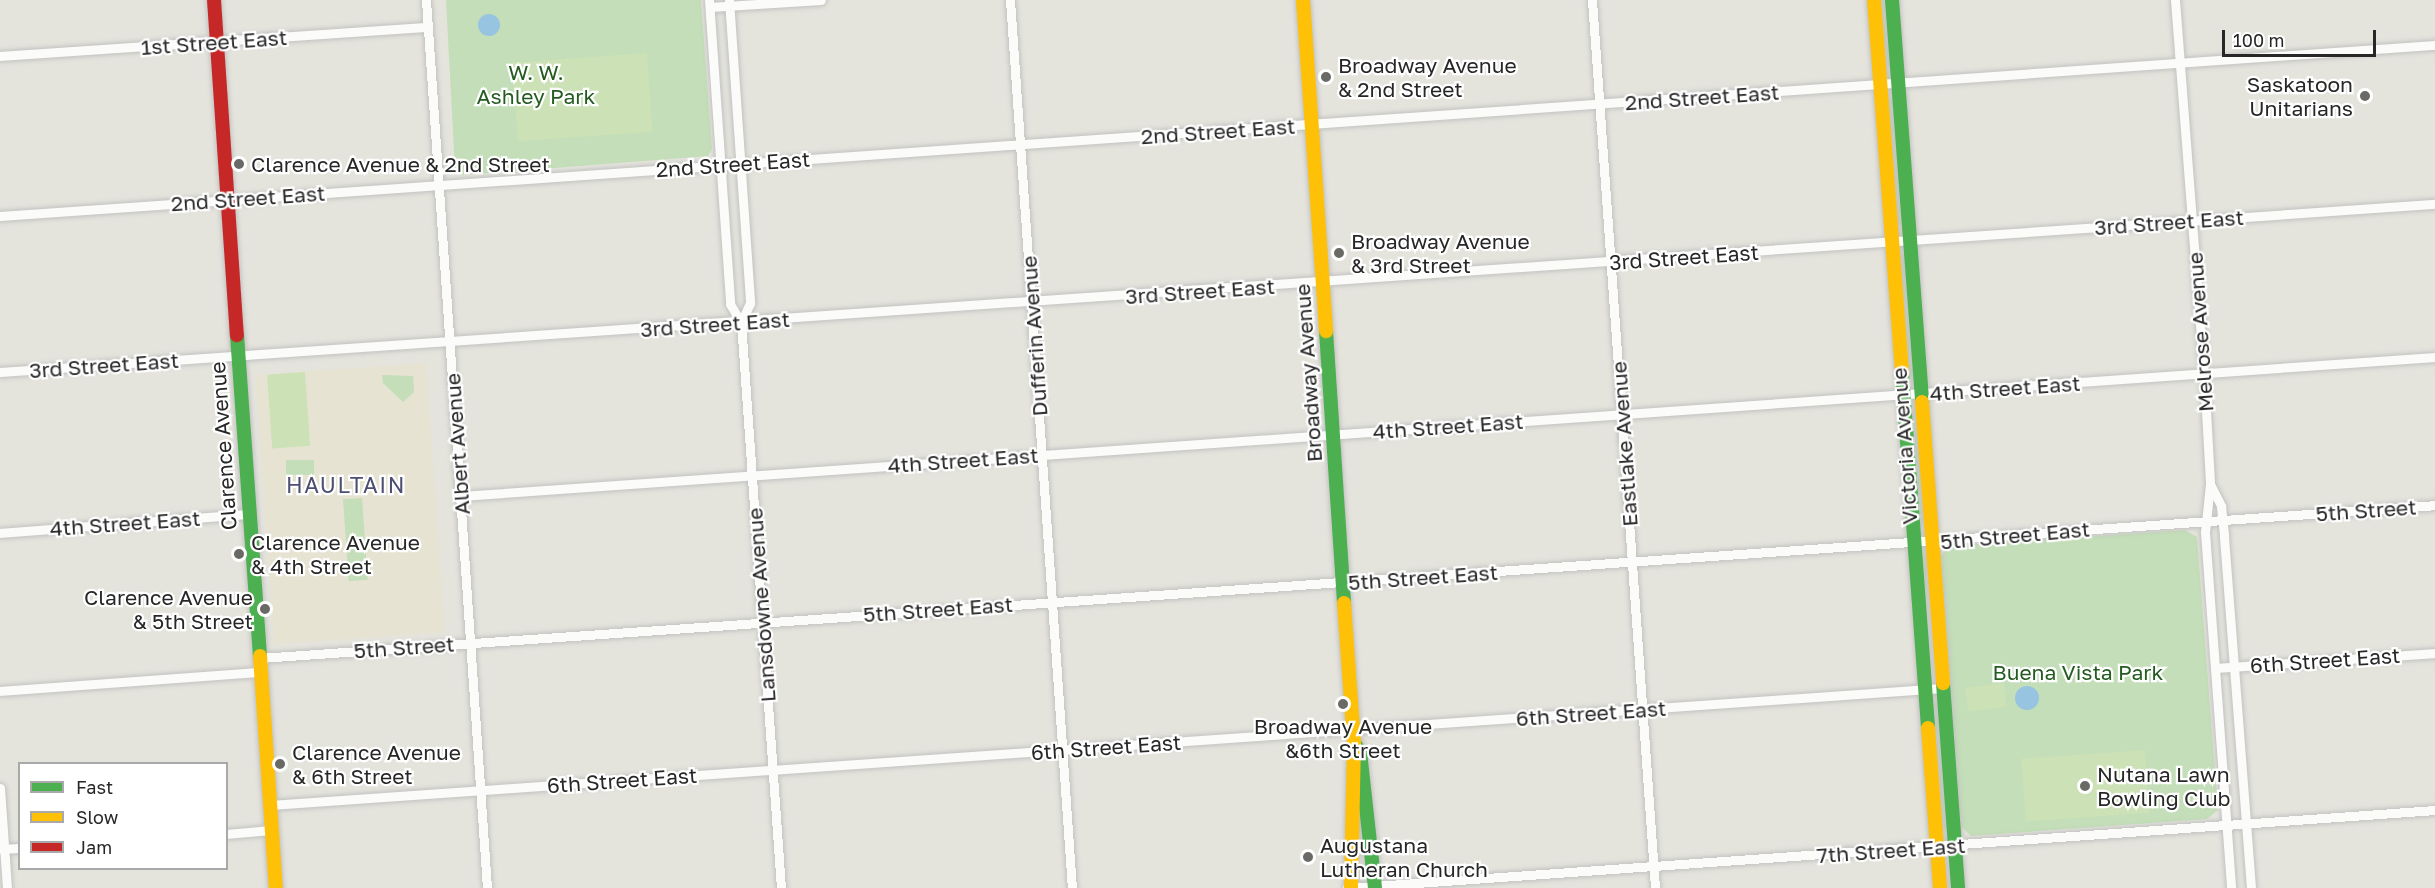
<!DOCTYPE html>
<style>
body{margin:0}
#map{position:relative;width:2435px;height:888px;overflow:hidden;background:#e4e3dc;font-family:"Golos Text",sans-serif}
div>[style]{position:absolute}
.education>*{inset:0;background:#e6e3d2;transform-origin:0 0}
.green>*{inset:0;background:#c3deb8;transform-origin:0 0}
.pitch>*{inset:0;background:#cce1b6;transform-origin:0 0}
.water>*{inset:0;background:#97c4e0}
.round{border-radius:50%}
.roads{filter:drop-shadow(0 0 2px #c2c2c1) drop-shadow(0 0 2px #c2c2c1)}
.street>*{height:9px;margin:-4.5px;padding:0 4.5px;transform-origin:4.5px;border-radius:4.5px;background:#fbfbfa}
.fast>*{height:14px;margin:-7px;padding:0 7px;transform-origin:7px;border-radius:7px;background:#4caf50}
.slow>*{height:14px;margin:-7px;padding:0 7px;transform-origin:7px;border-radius:7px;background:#ffc107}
.jam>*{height:14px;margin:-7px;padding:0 7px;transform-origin:7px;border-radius:7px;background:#c62828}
.dots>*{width:16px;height:16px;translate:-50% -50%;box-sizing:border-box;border:3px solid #fff;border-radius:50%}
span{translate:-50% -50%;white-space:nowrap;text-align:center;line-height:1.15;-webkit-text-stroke:4.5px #fff;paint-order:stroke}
.street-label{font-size:21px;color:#272727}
.poi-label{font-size:21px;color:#272727}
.left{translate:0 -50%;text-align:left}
.right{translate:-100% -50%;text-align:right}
.park-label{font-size:21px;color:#245b20}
.neighbourhood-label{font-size:22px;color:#4c4e72;letter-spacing:1.5px}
.legend{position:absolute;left:18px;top:762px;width:210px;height:108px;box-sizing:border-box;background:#fff;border:2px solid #a9a9a9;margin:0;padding:8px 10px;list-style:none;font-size:18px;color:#272727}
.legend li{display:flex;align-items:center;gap:12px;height:30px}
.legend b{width:30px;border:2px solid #a9a9a9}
.scale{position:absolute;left:2222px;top:30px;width:154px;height:27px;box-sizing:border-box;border:3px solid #272727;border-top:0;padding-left:8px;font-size:18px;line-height:21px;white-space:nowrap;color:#272727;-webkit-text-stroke:4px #fff;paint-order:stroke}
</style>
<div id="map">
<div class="education">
<div style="left:426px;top:363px;width:270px;height:171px;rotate:86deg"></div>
</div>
<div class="green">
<div style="clip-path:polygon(446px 0,701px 0,712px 149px,708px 156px,462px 175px,455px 170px)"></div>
<div style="clip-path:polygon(1879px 0,1888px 0,1892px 67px,1886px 67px)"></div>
<div style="left:1894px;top:98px;width:127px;height:6px;rotate:86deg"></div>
<div style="left:1905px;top:255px;width:122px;height:6px;rotate:86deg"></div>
<div style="clip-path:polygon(382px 375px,413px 376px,414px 392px,403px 402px,383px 383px)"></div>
<div style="clip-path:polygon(1910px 409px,1916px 409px,1924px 525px,1919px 525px)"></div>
<div style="left:314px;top:460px;width:15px;height:28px;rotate:90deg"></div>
<div style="left:362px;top:498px;width:82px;height:19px;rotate:86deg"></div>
<div style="clip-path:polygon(2185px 530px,2197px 537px,2218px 810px,2207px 819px,1971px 836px,1961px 826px,1941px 556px,1948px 546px)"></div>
<div style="left:1921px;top:556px;width:6px;height:116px"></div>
<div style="left:1938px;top:703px;width:126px;height:7px;rotate:86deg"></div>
</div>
<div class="pitch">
<div style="left:647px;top:53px;width:79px;height:135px;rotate:86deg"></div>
<div style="left:305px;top:372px;width:74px;height:38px;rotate:86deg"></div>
<div style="left:2004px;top:683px;width:24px;height:39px;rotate:83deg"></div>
<div style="left:2145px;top:750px;width:63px;height:124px;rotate:86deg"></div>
</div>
<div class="water">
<div class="round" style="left:478px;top:14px;width:22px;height:22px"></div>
<div class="round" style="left:2015px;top:686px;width:24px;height:24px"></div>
</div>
<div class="roads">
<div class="street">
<div style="left:426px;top:0;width:890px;rotate:86.07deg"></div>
<div style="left:709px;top:0;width:305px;rotate:86deg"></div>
<div style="left:730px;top:304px;width:21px;rotate:59deg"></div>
<div style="left:729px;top:0;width:304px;rotate:86deg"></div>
<div style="left:750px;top:303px;width:21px;rotate:115deg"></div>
<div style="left:741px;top:322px;width:567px;rotate:85.96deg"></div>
<div style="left:1010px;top:0;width:890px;rotate:86.01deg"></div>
<div style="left:1592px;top:0;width:890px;rotate:85.94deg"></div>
<div style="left:2175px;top:0;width:376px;rotate:85.6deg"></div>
<div style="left:2204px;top:375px;width:109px;rotate:86.8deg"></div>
<div style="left:2210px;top:484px;width:48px;rotate:95.9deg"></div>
<div style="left:2205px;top:532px;width:357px;rotate:85.8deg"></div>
<div style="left:710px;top:7px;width:111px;rotate:-3.6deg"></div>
<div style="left:0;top:56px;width:429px;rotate:-3.9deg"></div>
<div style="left:0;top:216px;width:2441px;rotate:-4.02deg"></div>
<div style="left:0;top:372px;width:2441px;rotate:-3.95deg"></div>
<div style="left:2210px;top:484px;width:25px;rotate:63deg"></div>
<div style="left:2221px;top:506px;width:31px;rotate:84deg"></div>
<div style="left:2224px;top:537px;width:352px;rotate:85.6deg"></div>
<div style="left:461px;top:496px;width:1979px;rotate:-4.03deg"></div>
<div style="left:0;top:533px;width:250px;rotate:-4.4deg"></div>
<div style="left:260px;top:658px;width:2180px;rotate:-4.02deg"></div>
<div style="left:2216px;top:668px;width:220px;rotate:-3.9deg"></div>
<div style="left:0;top:691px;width:261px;rotate:-4.2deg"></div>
<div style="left:0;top:788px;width:100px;rotate:86deg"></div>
<div style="left:270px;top:805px;width:1677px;rotate:-4deg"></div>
<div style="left:226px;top:834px;width:45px;rotate:-5.1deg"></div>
<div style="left:1px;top:849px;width:19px;rotate:-3deg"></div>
<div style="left:1347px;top:888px;width:1091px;rotate:-4.1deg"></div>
</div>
<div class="fast">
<div style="left:1892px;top:0;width:403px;rotate:85.7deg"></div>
<div style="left:1326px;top:331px;width:273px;rotate:86.2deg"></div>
<div style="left:237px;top:335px;width:322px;rotate:85.9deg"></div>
<div style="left:1902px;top:373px;width:356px;rotate:85.8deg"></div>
<div style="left:1943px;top:683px;width:206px;rotate:85.8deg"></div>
<div style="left:1354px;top:743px;width:11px;rotate:56deg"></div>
<div style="left:1360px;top:752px;width:137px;rotate:83.7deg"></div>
</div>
<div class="slow">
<div style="left:1303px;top:0;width:332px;rotate:86deg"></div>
<div style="left:1874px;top:0;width:374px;rotate:85.7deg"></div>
<div style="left:1922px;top:402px;width:282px;rotate:85.7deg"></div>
<div style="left:1344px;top:603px;width:140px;rotate:85.9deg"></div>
<div style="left:1354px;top:743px;width:145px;rotate:91.2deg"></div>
<div style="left:260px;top:656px;width:233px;rotate:86.1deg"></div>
<div style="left:1928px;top:728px;width:160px;rotate:85.7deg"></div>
</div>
<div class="jam">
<div style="left:214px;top:0;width:336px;rotate:86.1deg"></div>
</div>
</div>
<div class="dots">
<div style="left:1326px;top:77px;background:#696966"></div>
<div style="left:2365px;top:96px;background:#696966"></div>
<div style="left:239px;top:164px;background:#696966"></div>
<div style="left:1339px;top:253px;background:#696966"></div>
<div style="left:239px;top:554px;background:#696966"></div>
<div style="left:265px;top:609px;background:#696966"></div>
<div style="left:1343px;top:704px;background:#696966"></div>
<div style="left:280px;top:764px;background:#696966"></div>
<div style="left:2085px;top:786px;background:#696966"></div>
<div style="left:1308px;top:857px;background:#696966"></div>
</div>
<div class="street-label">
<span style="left:214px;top:42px;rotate:-4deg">1st Street East</span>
<span style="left:1702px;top:97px;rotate:-4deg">2nd Street East</span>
<span style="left:1218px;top:131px;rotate:-4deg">2nd Street East</span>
<span style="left:733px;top:164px;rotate:-4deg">2nd Street East</span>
<span style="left:248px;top:198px;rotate:-4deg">2nd Street East</span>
<span style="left:2169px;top:222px;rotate:-4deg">3rd Street East</span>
<span style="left:1684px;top:257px;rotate:-4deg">3rd Street East</span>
<span style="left:1200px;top:291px;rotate:-4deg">3rd Street East</span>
<span style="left:715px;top:324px;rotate:-4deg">3rd Street East</span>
<span style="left:2200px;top:332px;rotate:-94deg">Melrose Avenue</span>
<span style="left:1034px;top:336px;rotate:-94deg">Dufferin Avenue</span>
<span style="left:104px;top:365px;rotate:-4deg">3rd Street East</span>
<span style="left:1308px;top:373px;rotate:-94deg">Broadway Avenue</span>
<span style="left:2005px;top:388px;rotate:-4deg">4th Street East</span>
<span style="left:1448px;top:426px;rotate:-4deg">4th Street East</span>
<span style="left:457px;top:444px;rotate:-94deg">Albert Avenue</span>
<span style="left:1624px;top:444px;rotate:-94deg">Eastlake Avenue</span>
<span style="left:223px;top:446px;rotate:-94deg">Clarence Avenue</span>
<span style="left:1904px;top:446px;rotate:-94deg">Victoria Avenue</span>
<span style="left:963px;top:460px;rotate:-4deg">4th Street East</span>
<span style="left:2366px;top:510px;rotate:-4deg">5th Street</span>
<span style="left:125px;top:523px;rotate:-4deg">4th Street East</span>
<span style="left:2015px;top:535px;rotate:-5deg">5th Street East</span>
<span style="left:1423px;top:577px;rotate:-4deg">5th Street East</span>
<span style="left:761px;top:605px;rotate:-94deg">Lansdowne Avenue</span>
<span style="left:938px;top:609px;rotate:-4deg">5th Street East</span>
<span style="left:404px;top:647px;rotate:-4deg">5th Street</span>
<span style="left:2325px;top:660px;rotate:-4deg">6th Street East</span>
<span style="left:1591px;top:713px;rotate:-4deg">6th Street East</span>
<span style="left:1106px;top:747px;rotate:-4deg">6th Street East</span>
<span style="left:622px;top:780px;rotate:-4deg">6th Street East</span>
<span style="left:1891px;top:850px;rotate:-4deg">7th Street East</span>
</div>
<div class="poi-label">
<span class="left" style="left:1338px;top:77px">Broadway Avenue<br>&amp; 2nd Street</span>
<span class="right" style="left:2353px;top:96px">Saskatoon<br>Unitarians</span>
<span class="left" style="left:251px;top:164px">Clarence Avenue &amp; 2nd Street</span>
<span class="left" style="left:1351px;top:253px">Broadway Avenue<br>&amp; 3rd Street</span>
<span class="left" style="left:251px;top:554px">Clarence Avenue<br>&amp; 4th Street</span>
<span class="right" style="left:253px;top:609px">Clarence Avenue<br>&amp; 5th Street</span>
<span style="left:1343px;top:738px">Broadway Avenue<br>&amp;6th Street</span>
<span class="left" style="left:292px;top:764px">Clarence Avenue<br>&amp; 6th Street</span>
<span class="left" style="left:2097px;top:786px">Nutana Lawn<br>Bowling Club</span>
<span class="left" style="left:1320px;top:857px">Augustana<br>Lutheran Church</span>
</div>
<div class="park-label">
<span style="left:536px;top:84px">W. W.<br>Ashley Park</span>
<span style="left:2078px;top:672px">Buena Vista Park</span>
</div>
<div class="neighbourhood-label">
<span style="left:346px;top:485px">HAULTAIN</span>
</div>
<ul class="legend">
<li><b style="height:8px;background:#4caf50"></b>Fast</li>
<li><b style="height:8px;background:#ffc107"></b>Slow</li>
<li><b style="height:8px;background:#c62828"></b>Jam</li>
</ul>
<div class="scale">100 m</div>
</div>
